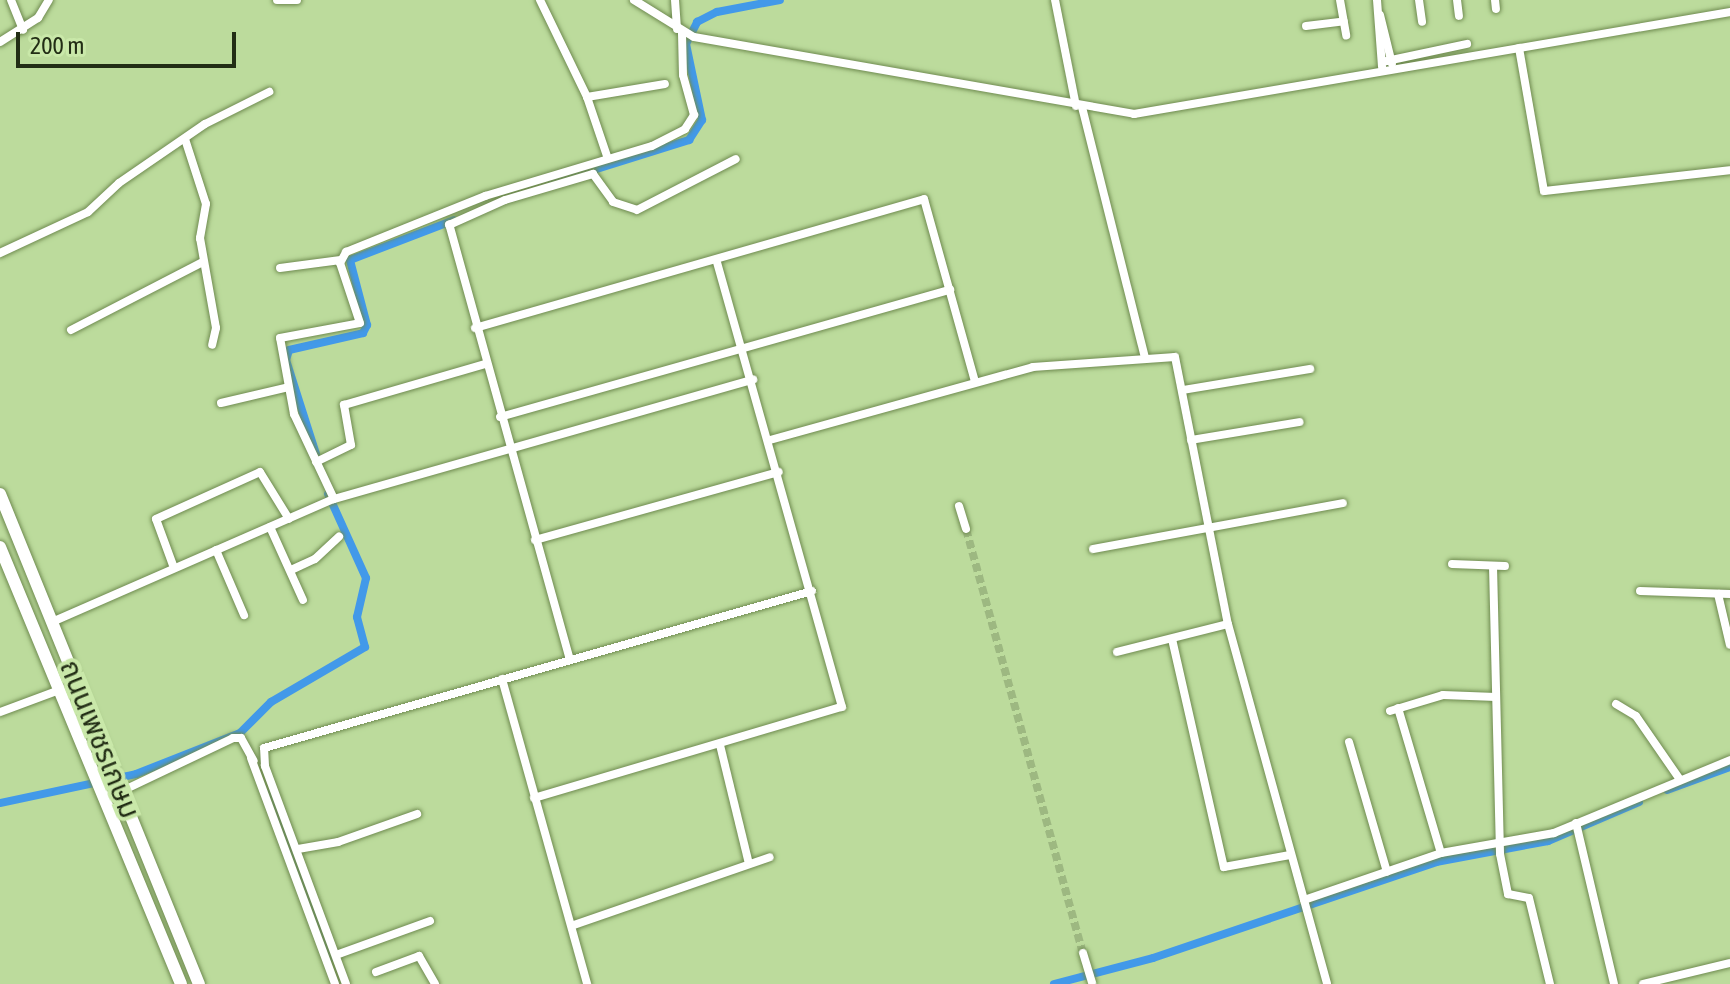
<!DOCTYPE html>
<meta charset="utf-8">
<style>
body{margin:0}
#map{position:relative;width:1730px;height:984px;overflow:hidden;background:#bcdb9c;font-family:"Asap Condensed","Noto Sans Thai",sans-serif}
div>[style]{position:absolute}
.canal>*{height:8px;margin:-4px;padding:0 4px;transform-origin:4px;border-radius:4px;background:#4299e9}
.street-tunnel>*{height:8px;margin-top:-4px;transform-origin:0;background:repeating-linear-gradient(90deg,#9db881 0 8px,transparent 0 12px)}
.roads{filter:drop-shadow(0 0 2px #6f8b50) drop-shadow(0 0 2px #6f8b50)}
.street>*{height:8px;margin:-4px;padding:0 4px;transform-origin:4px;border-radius:4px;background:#fff}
.primary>*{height:12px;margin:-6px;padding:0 6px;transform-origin:6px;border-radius:6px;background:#fff}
span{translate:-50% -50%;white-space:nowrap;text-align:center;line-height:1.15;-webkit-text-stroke:8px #c9e8a9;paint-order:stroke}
.street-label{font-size:28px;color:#222d15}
.scale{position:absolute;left:16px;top:32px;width:220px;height:36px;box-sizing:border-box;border:4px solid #222d15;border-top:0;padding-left:10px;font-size:24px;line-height:28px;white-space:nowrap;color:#222d15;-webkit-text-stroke:6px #c9e8a9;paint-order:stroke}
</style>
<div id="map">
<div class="canal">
<div style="left:552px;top:183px;width:144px;rotate:-17.4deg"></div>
<div style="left:689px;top:140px;width:24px;rotate:-57deg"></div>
<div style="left:702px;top:120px;width:78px;rotate:-101.9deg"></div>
<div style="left:686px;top:44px;width:25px;rotate:-63deg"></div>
<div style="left:697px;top:22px;width:22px;rotate:-27deg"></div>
<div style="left:717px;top:12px;width:64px;rotate:-10.8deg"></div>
<div style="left:316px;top:454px;width:99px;rotate:-107.7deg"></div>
<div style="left:286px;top:360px;width:10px;rotate:-73deg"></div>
<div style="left:289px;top:350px;width:76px;rotate:-12.9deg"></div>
<div style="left:363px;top:333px;width:9px;rotate:-63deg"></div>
<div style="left:367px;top:325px;width:67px;rotate:-104.7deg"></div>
<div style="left:350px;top:260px;width:111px;rotate:-21deg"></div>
<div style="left:1667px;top:790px;width:67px;rotate:-20.1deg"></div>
<div style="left:269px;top:794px;width:175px;rotate:69.6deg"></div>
<div style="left:0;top:803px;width:139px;rotate:-12deg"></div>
<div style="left:136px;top:774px;width:112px;rotate:-21.5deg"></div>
<div style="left:240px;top:733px;width:44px;rotate:-45deg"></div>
<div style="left:271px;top:702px;width:109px;rotate:-30.3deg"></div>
<div style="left:365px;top:647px;width:31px;rotate:-105deg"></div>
<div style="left:357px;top:617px;width:40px;rotate:-77deg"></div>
<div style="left:366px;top:578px;width:92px;rotate:-114.3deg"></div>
<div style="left:1054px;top:984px;width:102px;rotate:-14.7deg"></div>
<div style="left:1153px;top:958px;width:299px;rotate:-18.7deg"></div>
<div style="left:1436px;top:862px;width:114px;rotate:-10.6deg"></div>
<div style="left:1548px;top:841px;width:99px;rotate:-23.2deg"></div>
</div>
<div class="street-tunnel">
<div style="left:966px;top:529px;width:440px;rotate:74.6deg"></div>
</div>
<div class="roads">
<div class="street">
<div style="left:11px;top:0;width:32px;rotate:68deg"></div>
<div style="left:277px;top:0;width:20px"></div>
<div style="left:540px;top:0;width:108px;rotate:64.1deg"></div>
<div style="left:587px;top:97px;width:65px;rotate:71.3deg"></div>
<div style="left:634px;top:0;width:70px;rotate:31.7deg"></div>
<div style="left:694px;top:37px;width:447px;rotate:9.9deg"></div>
<div style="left:1134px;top:114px;width:605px;rotate:-9.71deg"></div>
<div style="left:675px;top:0;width:29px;rotate:86deg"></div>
<div style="left:1055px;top:0;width:108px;rotate:78.8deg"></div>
<div style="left:1340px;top:0;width:36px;rotate:80deg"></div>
<div style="left:1377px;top:0;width:67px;rotate:85.7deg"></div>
<div style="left:1419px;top:0;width:22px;rotate:82deg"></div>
<div style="left:1457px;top:0;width:16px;rotate:83deg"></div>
<div style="left:1495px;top:0;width:9px;rotate:84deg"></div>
<div style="left:1380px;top:15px;width:50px;rotate:76.2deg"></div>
<div style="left:1306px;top:26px;width:38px;rotate:-7deg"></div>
<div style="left:0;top:42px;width:45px;rotate:-32.3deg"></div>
<div style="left:38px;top:18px;width:21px;rotate:-59deg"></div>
<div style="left:1519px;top:48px;width:145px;rotate:80.1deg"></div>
<div style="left:1544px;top:191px;width:187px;rotate:-6.4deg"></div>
<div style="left:1382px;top:62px;width:87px;rotate:-12deg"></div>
<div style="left:587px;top:97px;width:79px;rotate:-9.5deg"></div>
<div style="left:1082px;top:107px;width:259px;rotate:75.9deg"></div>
<div style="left:185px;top:139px;width:68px;rotate:72.1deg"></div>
<div style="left:206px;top:204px;width:35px;rotate:100deg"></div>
<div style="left:200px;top:238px;width:91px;rotate:79.9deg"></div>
<div style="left:216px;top:328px;width:17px;rotate:103deg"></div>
<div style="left:0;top:253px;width:97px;rotate:-25deg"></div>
<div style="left:88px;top:212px;width:42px;rotate:-43.1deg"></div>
<div style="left:119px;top:183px;width:104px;rotate:-34.5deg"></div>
<div style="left:205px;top:124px;width:72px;rotate:-26.6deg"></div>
<div style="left:280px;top:268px;width:61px;rotate:-7.6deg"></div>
<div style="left:475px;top:328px;width:467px;rotate:-16deg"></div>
<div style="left:924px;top:199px;width:190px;rotate:74.4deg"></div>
<div style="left:71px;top:330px;width:148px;rotate:-27.3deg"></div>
<div style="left:1183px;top:390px;width:129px;rotate:-9.4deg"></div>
<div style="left:221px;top:403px;width:66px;rotate:-13.2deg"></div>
<div style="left:500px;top:417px;width:468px;rotate:-15.8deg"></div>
<div style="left:770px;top:440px;width:273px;rotate:-15.5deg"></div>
<div style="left:1033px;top:367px;width:142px;rotate:-4deg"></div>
<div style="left:1175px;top:357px;width:272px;rotate:78.8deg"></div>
<div style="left:1228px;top:624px;width:373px;rotate:74.6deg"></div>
<div style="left:1191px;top:440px;width:110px;rotate:-9.4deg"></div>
<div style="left:316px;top:462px;width:39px;rotate:-26deg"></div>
<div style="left:351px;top:445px;width:41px;rotate:-99.9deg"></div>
<div style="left:344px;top:405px;width:147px;rotate:-16.2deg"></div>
<div style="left:334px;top:499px;width:94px;rotate:-115.2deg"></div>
<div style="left:294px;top:414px;width:77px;rotate:-100.4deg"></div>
<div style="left:280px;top:338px;width:81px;rotate:-10.6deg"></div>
<div style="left:360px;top:323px;width:63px;rotate:-108.4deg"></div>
<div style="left:340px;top:263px;width:13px;rotate:-61deg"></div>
<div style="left:346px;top:252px;width:150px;rotate:-21.9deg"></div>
<div style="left:485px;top:196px;width:174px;rotate:-16.7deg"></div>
<div style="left:652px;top:146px;width:37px;rotate:-27deg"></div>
<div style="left:685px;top:129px;width:17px;rotate:-57deg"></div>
<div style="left:694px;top:115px;width:41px;rotate:-105.4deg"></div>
<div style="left:683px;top:75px;width:42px;rotate:-91.4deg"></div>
<div style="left:959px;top:506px;width:24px;rotate:73deg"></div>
<div style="left:270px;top:527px;width:80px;rotate:65.7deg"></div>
<div style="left:535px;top:540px;width:253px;rotate:-15.6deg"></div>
<div style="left:1093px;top:549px;width:254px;rotate:-10.4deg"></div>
<div style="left:216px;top:550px;width:71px;rotate:66.7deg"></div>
<div style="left:1452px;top:564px;width:53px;rotate:2.2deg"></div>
<div style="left:1493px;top:566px;width:288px;rotate:88.6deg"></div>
<div style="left:1500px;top:854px;width:41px;rotate:78.7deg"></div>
<div style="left:1508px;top:894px;width:21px;rotate:11deg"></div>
<div style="left:1529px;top:898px;width:89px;rotate:76.3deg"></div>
<div style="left:174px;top:568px;width:52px;rotate:-110.2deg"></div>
<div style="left:156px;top:519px;width:114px;rotate:-24.3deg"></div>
<div style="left:260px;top:472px;width:55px;rotate:58.3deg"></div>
<div style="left:291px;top:570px;width:26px;rotate:-25deg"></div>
<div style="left:315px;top:559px;width:33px;rotate:-43deg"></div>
<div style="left:1640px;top:591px;width:90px;rotate:1.9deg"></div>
<div style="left:1718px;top:594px;width:52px;rotate:76.8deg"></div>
<div style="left:52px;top:622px;width:308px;rotate:-23.6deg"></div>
<div style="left:334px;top:499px;width:436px;rotate:-15.9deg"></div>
<div style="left:1172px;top:639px;width:234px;rotate:77.2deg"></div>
<div style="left:1224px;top:867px;width:67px;rotate:-10.3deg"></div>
<div style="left:1117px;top:652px;width:114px;rotate:-14.2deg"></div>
<div style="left:570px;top:660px;width:452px;rotate:-105.5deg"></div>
<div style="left:449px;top:225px;width:61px;rotate:-24.1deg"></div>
<div style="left:505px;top:200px;width:92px;rotate:-16.5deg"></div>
<div style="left:593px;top:174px;width:34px;rotate:54deg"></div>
<div style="left:613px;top:202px;width:25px;rotate:18deg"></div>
<div style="left:637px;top:210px;width:111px;rotate:-27.3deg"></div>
<div style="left:502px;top:679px;width:317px;rotate:74.4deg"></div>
<div style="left:1616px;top:704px;width:23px;rotate:31deg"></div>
<div style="left:1636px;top:716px;width:75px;rotate:55.3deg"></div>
<div style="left:1398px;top:708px;width:151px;rotate:73.5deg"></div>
<div style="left:1390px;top:711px;width:55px;rotate:-16.8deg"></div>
<div style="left:1443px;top:695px;width:53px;rotate:2.2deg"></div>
<div style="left:0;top:712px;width:63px;rotate:-20.4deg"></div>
<div style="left:1349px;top:742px;width:135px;rotate:73.7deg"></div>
<div style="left:720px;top:745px;width:122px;rotate:76.3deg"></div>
<div style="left:251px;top:758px;width:241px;rotate:69.6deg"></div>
<div style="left:122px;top:791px;width:123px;rotate:-25.5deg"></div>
<div style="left:233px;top:738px;width:8px"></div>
<div style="left:241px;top:738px;width:26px;rotate:61deg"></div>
<div style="left:534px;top:798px;width:321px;rotate:-16.5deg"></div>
<div style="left:842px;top:707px;width:464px;rotate:-105.7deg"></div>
<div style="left:1576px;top:823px;width:165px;rotate:76.7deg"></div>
<div style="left:298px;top:849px;width:41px;rotate:-9.9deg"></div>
<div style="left:338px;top:842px;width:84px;rotate:-19.5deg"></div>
<div style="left:1304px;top:900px;width:145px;rotate:-18.9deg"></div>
<div style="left:1441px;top:853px;width:115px;rotate:-10deg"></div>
<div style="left:1554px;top:833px;width:191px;rotate:-22.5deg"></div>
<div style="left:574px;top:925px;width:207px;rotate:-19.1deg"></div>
<div style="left:1083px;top:953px;width:31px;rotate:73deg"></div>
<div style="left:336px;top:955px;width:100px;rotate:-19.9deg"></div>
<div style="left:376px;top:972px;width:46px;rotate:-20.4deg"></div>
<div style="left:419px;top:956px;width:32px;rotate:60deg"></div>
<div style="left:346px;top:984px;width:233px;rotate:-110.4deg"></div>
<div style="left:265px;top:766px;width:18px;rotate:-93deg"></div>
<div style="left:264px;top:748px;width:570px;rotate:-15.99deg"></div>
<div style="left:1643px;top:984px;width:89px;rotate:-13.6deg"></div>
</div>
<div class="primary">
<div style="left:0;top:494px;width:529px;rotate:67.9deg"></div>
<div style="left:0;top:547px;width:473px;rotate:67.5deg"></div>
</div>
</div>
<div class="street-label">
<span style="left:100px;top:739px;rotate:68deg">ถนนเพชรเกษม</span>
</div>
<div class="scale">200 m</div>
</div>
